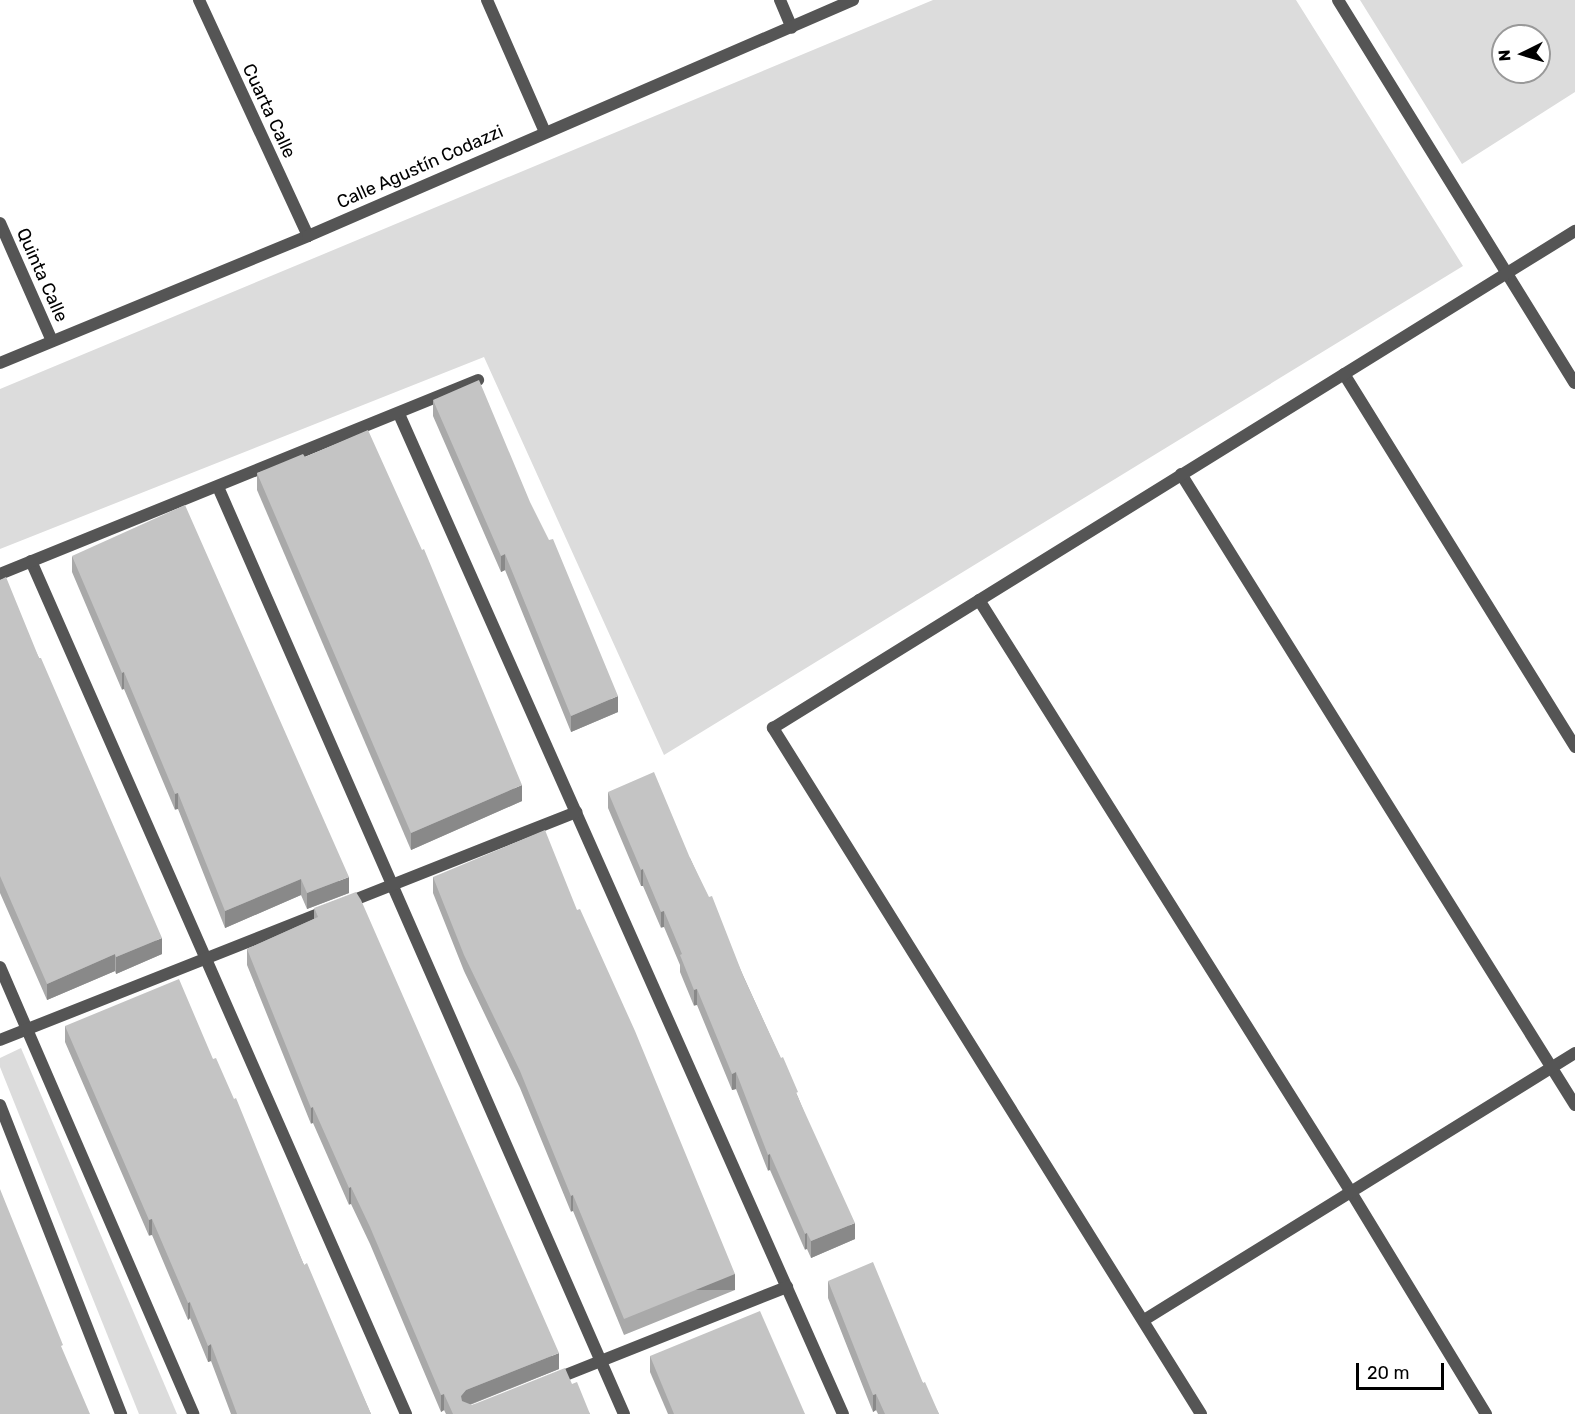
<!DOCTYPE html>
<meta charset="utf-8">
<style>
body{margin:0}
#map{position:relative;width:1575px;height:1414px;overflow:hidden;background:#fff;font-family:Rubik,sans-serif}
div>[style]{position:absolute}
.green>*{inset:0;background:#dcdcdc}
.minor>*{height:12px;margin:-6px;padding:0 6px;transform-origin:6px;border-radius:6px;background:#555}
.wall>*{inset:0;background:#a9a9a9}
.shaded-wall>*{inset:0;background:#898989;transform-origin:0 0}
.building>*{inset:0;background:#c4c4c4}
span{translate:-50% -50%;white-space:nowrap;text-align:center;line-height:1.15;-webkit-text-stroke:4.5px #fff;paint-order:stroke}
.street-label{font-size:18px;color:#000}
.north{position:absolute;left:1491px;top:24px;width:60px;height:60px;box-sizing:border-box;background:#fff;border:2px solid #999;border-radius:50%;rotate:265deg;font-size:16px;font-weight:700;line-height:24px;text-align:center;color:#000}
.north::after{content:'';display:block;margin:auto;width:21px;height:27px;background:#000;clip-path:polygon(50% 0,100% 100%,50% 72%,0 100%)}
.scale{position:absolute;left:1356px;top:1363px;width:88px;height:27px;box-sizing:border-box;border:3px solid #000;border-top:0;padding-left:8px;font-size:18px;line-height:21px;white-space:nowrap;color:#000;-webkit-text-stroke:4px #fff;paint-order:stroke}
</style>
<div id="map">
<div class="green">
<div style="clip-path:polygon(933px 0,1296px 0,1463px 266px,664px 755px,484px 357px,0 549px,0 389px)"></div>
<div style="clip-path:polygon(evenodd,1360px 0,1575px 0,1575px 92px,1462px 164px,1360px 0,1503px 36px,1539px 36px,1539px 72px,1503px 72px,1503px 36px)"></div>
<div style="clip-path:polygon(21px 1048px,177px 1414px,139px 1414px,0 1067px,0 1058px)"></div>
</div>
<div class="minor">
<div style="left:199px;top:0;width:260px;rotate:65.2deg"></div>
<div style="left:487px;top:0;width:144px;rotate:66.3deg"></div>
<div style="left:780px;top:0;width:30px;rotate:67deg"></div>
<div style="left:1338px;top:0;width:450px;rotate:58.3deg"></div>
<div style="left:0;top:223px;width:129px;rotate:66.2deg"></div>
<div style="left:0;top:363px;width:333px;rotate:-22.4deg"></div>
<div style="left:308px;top:236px;width:594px;rotate:-23.41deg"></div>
<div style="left:1344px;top:374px;width:439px;rotate:58.2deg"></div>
<div style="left:399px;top:414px;width:1094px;rotate:66.06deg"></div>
<div style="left:1181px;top:474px;width:744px;rotate:58.02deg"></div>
<div style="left:218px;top:487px;width:1012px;rotate:66.35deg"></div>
<div style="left:31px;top:561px;width:932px;rotate:66.27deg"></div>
<div style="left:0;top:574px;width:516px;rotate:-22.09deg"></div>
<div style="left:979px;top:600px;width:699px;rotate:57.86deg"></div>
<div style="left:1351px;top:1192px;width:260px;rotate:58.7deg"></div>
<div style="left:344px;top:904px;width:250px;rotate:-21.6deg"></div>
<div style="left:0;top:967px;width:487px;rotate:66.6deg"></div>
<div style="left:0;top:1040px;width:353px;rotate:-21.6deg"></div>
<div style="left:0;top:1105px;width:332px;rotate:68.6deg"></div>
<div style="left:1144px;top:1320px;width:507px;rotate:-31.78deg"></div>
<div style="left:553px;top:1380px;width:252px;rotate:-21.7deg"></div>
<div style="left:1201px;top:1414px;width:809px;rotate:-121.96deg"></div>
<div style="left:773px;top:728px;width:944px;rotate:-31.79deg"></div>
</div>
<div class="wall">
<div style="clip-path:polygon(433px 400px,618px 712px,571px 732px,505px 570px,501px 572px,433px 416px)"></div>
<div style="clip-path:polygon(305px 457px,522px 801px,411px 850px,257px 490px,257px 473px)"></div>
<div style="clip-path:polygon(72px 556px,349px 893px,307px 909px,301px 895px,225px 928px,178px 809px,175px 810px,124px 689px,122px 690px,72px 572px)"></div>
<div style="clip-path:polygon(0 580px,39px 658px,162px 954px,116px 974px,115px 971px,47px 1000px,0 893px)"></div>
<div style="clip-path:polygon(608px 792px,690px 858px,798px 1097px,855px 1239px,811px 1258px,807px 1249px,805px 1250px,770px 1170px,768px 1171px,736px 1089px,732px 1090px,697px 1005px,694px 1006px,680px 972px,680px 965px,664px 927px,661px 928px,643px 886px,641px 886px,608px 808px)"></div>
<div style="clip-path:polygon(433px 877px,577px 910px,735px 1290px,624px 1335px,573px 1211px,571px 1212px,520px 1088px,464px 971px,433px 893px)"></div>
<div style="clip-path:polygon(314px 908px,559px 1369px,470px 1405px,472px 1405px,572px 1384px,590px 1414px,446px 1414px,444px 1410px,441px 1412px,370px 1244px,351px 1204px,349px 1205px,313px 1123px,311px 1124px,247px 965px,247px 949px,314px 919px)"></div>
<div style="clip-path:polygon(65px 1026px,213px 1059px,304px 1265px,371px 1414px,231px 1414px,211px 1361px,208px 1362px,190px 1318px,188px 1320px,152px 1235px,149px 1236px,65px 1042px)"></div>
<div style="clip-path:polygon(828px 1281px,923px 1383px,939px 1414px,878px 1414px,876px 1410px,873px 1412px,828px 1298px)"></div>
<div style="clip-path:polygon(650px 1356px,805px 1414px,668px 1414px,650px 1372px)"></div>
</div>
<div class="shaded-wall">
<div style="clip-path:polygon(505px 554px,505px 570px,501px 572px,501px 556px)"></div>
<div style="left:124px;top:672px;width:17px;height:2px;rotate:90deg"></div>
<div style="clip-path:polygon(618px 696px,618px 712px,571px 732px,571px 716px)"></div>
<div style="clip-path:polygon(522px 785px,522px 801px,411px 850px,411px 833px)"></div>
<div style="left:178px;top:793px;width:16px;height:3px;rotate:90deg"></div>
<div style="left:643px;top:869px;width:17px;height:2px;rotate:90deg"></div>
<div style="clip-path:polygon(349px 877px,349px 893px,307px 909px,307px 893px)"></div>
<div style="clip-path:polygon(301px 879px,301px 895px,225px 928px,225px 911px)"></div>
<div style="left:664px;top:911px;width:16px;height:3px;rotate:90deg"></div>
<div style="clip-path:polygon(162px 938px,162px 954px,116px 974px,116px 957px)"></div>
<div style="clip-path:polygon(115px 954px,115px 971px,47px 1000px,47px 984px)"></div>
<div style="left:697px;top:989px;width:16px;height:3px;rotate:90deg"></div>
<div style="clip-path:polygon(736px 1072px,736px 1089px,732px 1090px,732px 1074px)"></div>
<div style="left:313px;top:1107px;width:16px;height:2px;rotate:90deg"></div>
<div style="left:770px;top:1154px;width:16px;height:2px;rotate:90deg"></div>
<div style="left:351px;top:1187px;width:17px;height:2px;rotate:90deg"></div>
<div style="left:573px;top:1195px;width:16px;height:2px;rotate:90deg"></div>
<div style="left:152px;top:1219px;width:16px;height:3px;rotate:90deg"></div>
<div style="clip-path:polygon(855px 1223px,855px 1239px,811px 1258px,811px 1241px)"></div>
<div style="left:807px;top:1233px;width:16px;height:2px;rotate:90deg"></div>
<div style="left:735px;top:1274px;width:16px;height:120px;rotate:90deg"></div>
<div style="clip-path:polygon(190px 1302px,190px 1318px,188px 1320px,188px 1303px)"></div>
<div style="clip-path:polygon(211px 1344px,211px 1361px,208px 1362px,208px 1346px)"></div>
<div style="clip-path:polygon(559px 1353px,559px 1369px,466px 1406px,461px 1412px,461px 1396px,466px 1390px)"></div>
<div style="clip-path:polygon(444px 1394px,444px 1410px,441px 1412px,441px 1395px)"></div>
<div style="clip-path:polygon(876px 1394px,876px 1410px,873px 1412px,873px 1395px)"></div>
</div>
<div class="building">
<div style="clip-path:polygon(479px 380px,530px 502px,549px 540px,553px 539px,618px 696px,571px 716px,505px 554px,501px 556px,433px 400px)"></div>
<div style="clip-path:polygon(368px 430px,422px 550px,424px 549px,522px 785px,411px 833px,257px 473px,303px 454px,305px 457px)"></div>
<div style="clip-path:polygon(185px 505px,349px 877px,307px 893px,301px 879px,225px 911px,178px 793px,175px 794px,124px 672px,122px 673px,72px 556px)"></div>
<div style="clip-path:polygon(6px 577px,39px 658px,41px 658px,162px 938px,116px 957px,115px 954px,47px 984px,0 876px,0 580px)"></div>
<div style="clip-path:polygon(654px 772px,690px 858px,709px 897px,712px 896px,744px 978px,781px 1058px,783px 1057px,798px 1092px,796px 1093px,855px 1223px,811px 1241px,807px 1233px,805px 1234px,770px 1154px,768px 1155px,736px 1072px,732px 1074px,697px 989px,694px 990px,680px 955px,682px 954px,664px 911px,661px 912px,643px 869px,641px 870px,608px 792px)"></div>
<div style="clip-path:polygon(545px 830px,577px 910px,580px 909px,635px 1031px,735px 1274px,624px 1319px,573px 1195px,571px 1196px,520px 1071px,464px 955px,433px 877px)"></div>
<div style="clip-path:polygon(356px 892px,361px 900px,559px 1353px,466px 1390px,461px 1396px,462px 1401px,472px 1405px,565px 1368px,572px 1384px,577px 1382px,590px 1414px,453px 1414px,444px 1394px,441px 1395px,370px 1227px,351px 1187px,349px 1188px,313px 1107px,311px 1108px,247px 949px,318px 917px,314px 908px)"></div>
<div style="clip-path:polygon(179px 979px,213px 1059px,216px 1058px,234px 1099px,236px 1098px,304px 1265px,307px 1263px,371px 1414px,237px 1414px,211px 1344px,208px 1346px,190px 1302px,188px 1303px,152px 1219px,149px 1220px,65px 1026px)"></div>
<div style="clip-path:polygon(0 1189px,63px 1345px,61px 1346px,90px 1414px,0 1414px)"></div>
<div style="clip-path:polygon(873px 1262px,923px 1383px,925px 1382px,939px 1414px,885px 1414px,876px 1394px,873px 1395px,828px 1281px)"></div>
<div style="clip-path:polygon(760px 1311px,805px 1414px,674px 1414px,650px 1356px)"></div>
</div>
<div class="street-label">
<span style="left:269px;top:111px;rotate:65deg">Cuarta Calle</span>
<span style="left:420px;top:167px;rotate:-24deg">Calle Agustín Codazzi</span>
<span style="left:42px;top:275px;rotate:66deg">Quinta Calle</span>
</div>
<div class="north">N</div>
<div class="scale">20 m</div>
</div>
